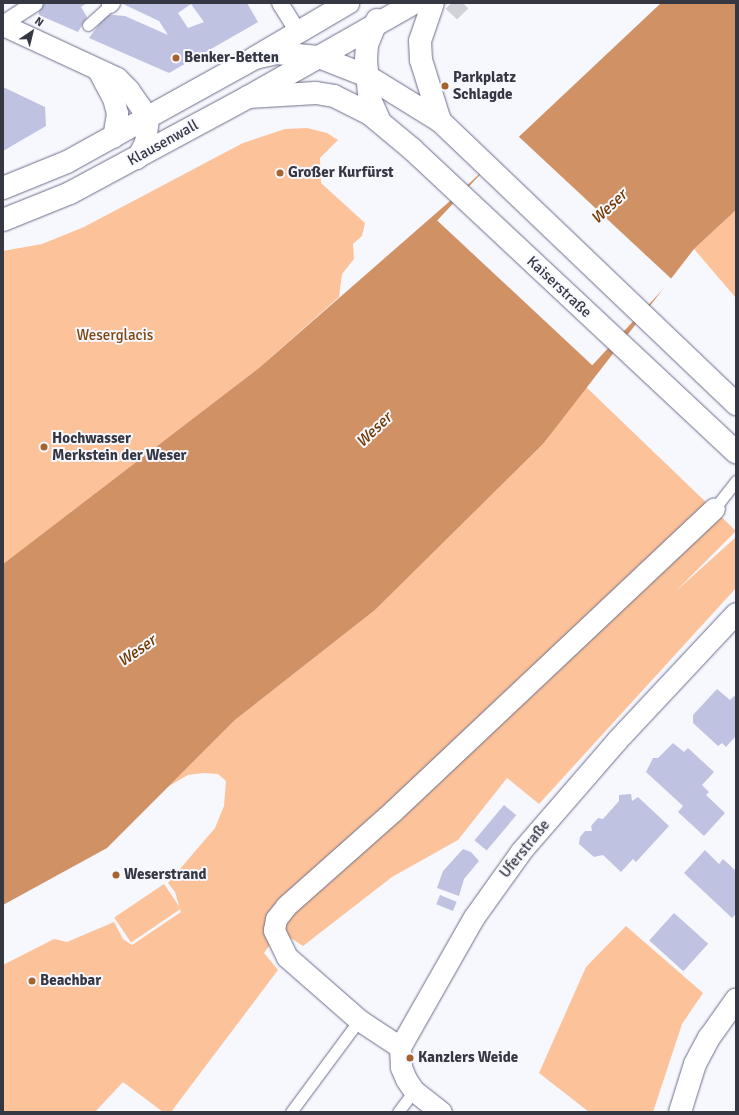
<!DOCTYPE html>
<meta charset="utf-8">
<style>
body{margin:0}
#map{position:relative;width:739px;height:1115px;overflow:hidden;background:#f7f7fe;font-family:Signika,sans-serif}
div>[style]{position:absolute}
.green>*{inset:0;background:#fcc299;transform-origin:0 0}
.water>*{inset:0;background:#d09164}
.pier>*{inset:0;background:#f7f7fe;transform-origin:0 0}
.building>*{inset:0;background:#bfc2e0;transform-origin:0 0}
.pedestrian-tunnel>*{height:16px;margin-top:-8px;transform-origin:0;background:repeating-linear-gradient(90deg,#d0d1d9 0 16px,transparent 0 24px)}
.roads{filter:drop-shadow(0 0 1px #6b6e89) drop-shadow(0 0 1px #6b6e89)}
.service>*{height:11px;margin:-5.5px;padding:0 5.5px;transform-origin:5.5px;border-radius:5.5px;background:#fff}
.pedestrian>*{height:16px;margin:-8px;padding:0 8px;transform-origin:8px;border-radius:8px;background:#fff}
.minor>*{height:21px;margin:-10.5px;padding:0 10.5px;transform-origin:10.5px;border-radius:10.5px;background:#fff}
.tertiary>*{height:22px;margin:-11px;padding:0 11px;transform-origin:11px;border-radius:11px;background:#fff}
.secondary>*{height:22px;margin:-11px;padding:0 11px;transform-origin:11px;border-radius:11px;background:#fff}
.dots>*{width:11px;height:11px;translate:-50% -50%;box-sizing:border-box;border:2px solid #f7f7fe;border-radius:50%}
span{translate:-50% -50%;white-space:nowrap;text-align:center;line-height:1.15;-webkit-text-stroke:4px #f7f7fe;paint-order:stroke}
.poi-label{font-size:15px;color:#353743;font-weight:700}
.left{translate:0 -50%;text-align:left}
.street-label{font-size:15px;color:#353743}
.park-label{font-size:15px;color:#814510}
.water-label{font-size:16px;color:#743900;font-style:italic}
.frame{position:absolute;inset:0;border:4px solid #353743;pointer-events:none}
.north{position:absolute;left:12px;top:12px;width:40px;height:40px;-webkit-text-stroke:3px #f7f7fe;paint-order:stroke;rotate:35deg;font-size:11px;font-weight:700;line-height:16px;text-align:center;color:#353743}
.north::after{content:'';display:block;margin:auto;width:14px;height:18px;background:#353743;clip-path:polygon(50% 0,100% 100%,50% 72%,0 100%)}
</style>
<div id="map">
<div class="green">
<div style="clip-path:polygon(307px 128px,327px 133px,338px 140px,320px 158px,321px 183px,365px 223px,362px 236px,353px 244px,354px 259px,342px 274px,339px 297px,259px 368px,3px 564px,3px 251px,42px 244px,84px 227px,243px 143px,285px 129px)"></div>
<div style="clip-path:polygon(736px 210px,736px 298px,694px 249px)"></div>
<div style="clip-path:polygon(585px 386px,736px 531px,675px 592px,736px 537px,736px 588px,539px 804px,507px 778px,458px 840px,392px 877px,303px 946px,280px 931px,264px 953px,278px 970px,171px 1112px,163px 1112px,123px 1082px,95px 1112px,3px 1112px,3px 965px,54px 939px,67px 942px,114px 922px,123px 939px,132px 945px,181px 912px,175px 892px,168px 883px,215px 828px,224px 806px,226px 781px,218px 774px,203px 773px,188px 775px,169px 786px,235px 720px,375px 610px,543px 444px)"></div>
<div style="left:164px;top:884px;width:30px;height:60px;rotate:56deg"></div>
<div style="clip-path:polygon(626px 926px,703px 993px,682px 1024px,653px 1112px,589px 1112px,539px 1073px,586px 967px)"></div>
</div>
<div class="water">
<div style="clip-path:polygon(661px 3px,736px 3px,736px 210px,694px 249px,543px 444px,375px 610px,235px 720px,107px 848px,3px 905px,3px 564px,259px 368px,458px 194px)"></div>
</div>
<div class="pier">
<div style="left:517px;top:135px;width:212px;height:117px;rotate:43deg"></div>
</div>
<div class="building">
<div style="clip-path:polygon(41px 3px,87px 3px,81px 7px,87px 17px,78px 32px,39px 15px,38px 5px)"></div>
<div style="clip-path:polygon(evenodd,121px 3px,247px 3px,258px 22px,169px 73px,89px 38px,106px 15px,114px 15px,125px 16px,168px 35px,159px 21px,121px 3px,191px 4px,204px 22px,188px 28px,178px 13px,191px 4px)"></div>
<div style="clip-path:polygon(3px 87px,45px 107px,46px 126px,3px 151px)"></div>
<div style="clip-path:polygon(717px 689px,730px 700px,734px 696px,736px 698px,736px 736px,726px 747px,722px 743px,718px 746px,693px 723px,693px 715px)"></div>
<div style="clip-path:polygon(673px 743px,684px 752px,688px 748px,714px 772px,702px 785px,709px 792px,706px 795px,725px 813px,704px 836px,678px 812px,683px 806px,646px 772px,653px 758px,658px 758px)"></div>
<div style="clip-path:polygon(631px 794px,632px 801px,638px 797px,669px 826px,636px 862px,633px 859px,621px 872px,603px 855px,594px 857px,579px 844px,580px 837px,585px 831px,592px 831px,591px 826px,598px 818px,603px 819px,619px 801px,619px 795px)"></div>
<div style="left:504px;top:805px;width:16px;height:46px;rotate:40deg"></div>
<div style="clip-path:polygon(463px 849px,471px 852px,479px 861px,464px 879px,459px 896px,437px 888px,443px 871px)"></div>
<div style="clip-path:polygon(705px 850px,719px 864px,723px 859px,736px 871px,736px 914px,732px 918px,684px 873px)"></div>
<div style="left:440px;top:895px;width:18px;height:10px;rotate:22deg"></div>
<div style="left:674px;top:913px;width:46px;height:37px;rotate:42deg"></div>
</div>
<div class="pedestrian-tunnel">
<div style="left:451px;top:3px;width:22px;rotate:43deg"></div>
</div>
<div class="roads">
<div class="service">
<div style="left:88px;top:25px;width:30px;rotate:-42deg"></div>
<div style="left:714px;top:509px;width:36px;rotate:-52deg"></div>
<div style="left:291px;top:1112px;width:114px;rotate:-53.5deg"></div>
<div style="left:398px;top:1112px;width:26px;rotate:-53deg"></div>
</div>
<div class="pedestrian">
<div style="left:280px;top:3px;width:36px;rotate:58deg"></div>
<div style="left:110px;top:5px;width:3px;rotate:-45deg"></div>
<div style="left:3px;top:24px;width:38px;rotate:-33deg"></div>
</div>
<div class="minor">
<div style="left:3px;top:25px;width:126px;rotate:24.9deg"></div>
<div style="left:117px;top:78px;width:16px;rotate:45deg"></div>
<div style="left:128px;top:89px;width:35px;rotate:55deg"></div>
<div style="left:148px;top:118px;width:24px;rotate:97deg"></div>
<div style="left:145px;top:142px;width:18px;rotate:117deg"></div>
<div style="left:98px;top:70px;width:32px;rotate:62deg"></div>
<div style="left:113px;top:98px;width:16px;rotate:75deg"></div>
<div style="left:117px;top:113px;width:24px;rotate:99deg"></div>
<div style="left:400px;top:1047px;width:49px;rotate:-146.6deg"></div>
<div style="left:359px;top:1020px;width:96px;rotate:-138.8deg"></div>
<div style="left:287px;top:957px;width:30px;rotate:-116deg"></div>
<div style="left:274px;top:930px;width:11px;rotate:-80deg"></div>
<div style="left:276px;top:919px;width:16px;rotate:-52deg"></div>
<div style="left:286px;top:906px;width:143px;rotate:-41.6deg"></div>
<div style="left:393px;top:811px;width:441px;rotate:-43.3deg"></div>
<div style="left:441px;top:1112px;width:34px;rotate:-142deg"></div>
<div style="left:414px;top:1091px;width:14px;rotate:-124deg"></div>
<div style="left:406px;top:1079px;width:13px;rotate:-113deg"></div>
<div style="left:401px;top:1067px;width:20px;rotate:-93deg"></div>
<div style="left:400px;top:1047px;width:150px;rotate:-60.4deg"></div>
<div style="left:474px;top:917px;width:81px;rotate:-54.5deg"></div>
<div style="left:521px;top:851px;width:147px;rotate:-49.1deg"></div>
<div style="left:617px;top:740px;width:174px;rotate:-46.9deg"></div>
</div>
<div class="tertiary">
<div style="left:433px;top:3px;width:40px;rotate:108.9deg"></div>
<div style="left:420px;top:41px;width:19px;rotate:87deg"></div>
<div style="left:421px;top:60px;width:64px;rotate:72.7deg"></div>
<div style="left:377px;top:20px;width:27px;rotate:112deg"></div>
<div style="left:367px;top:45px;width:15px;rotate:94deg"></div>
<div style="left:366px;top:60px;width:37px;rotate:85deg"></div>
<div style="left:369px;top:97px;width:27px;rotate:66deg"></div>
<div style="left:256px;top:57px;width:107px;rotate:-30.4deg"></div>
<div style="left:248px;top:97px;width:191px;rotate:-29.5deg"></div>
</div>
<div class="secondary">
<div style="left:3px;top:188px;width:69px;rotate:-22.1deg"></div>
<div style="left:67px;top:162px;width:215px;rotate:-29deg"></div>
<div style="left:255px;top:58px;width:22px;rotate:-13deg"></div>
<div style="left:276px;top:53px;width:43px;rotate:5.3deg"></div>
<div style="left:319px;top:57px;width:52px;rotate:21.6deg"></div>
<div style="left:367px;top:76px;width:86px;rotate:31.7deg"></div>
<div style="left:440px;top:121px;width:410px;rotate:43.7deg"></div>
<div style="left:3px;top:220px;width:72px;rotate:-21.9deg"></div>
<div style="left:70px;top:193px;width:202px;rotate:-28.3deg"></div>
<div style="left:248px;top:97px;width:68px;rotate:-3.4deg"></div>
<div style="left:316px;top:93px;width:18px;rotate:9deg"></div>
<div style="left:334px;top:96px;width:40px;rotate:26.6deg"></div>
<div style="left:370px;top:114px;width:55px;rotate:39.8deg"></div>
<div style="left:412px;top:149px;width:444px;rotate:43.1deg"></div>
<div style="left:680px;top:1112px;width:50px;rotate:-72.6deg"></div>
<div style="left:695px;top:1064px;width:30px;rotate:-62deg"></div>
<div style="left:709px;top:1038px;width:47px;rotate:-54.6deg"></div>
</div>
</div>
<div class="dots">
<div style="left:176px;top:58px;background:#a5632f"></div>
<div style="left:445px;top:86px;background:#a5632f"></div>
<div style="left:280px;top:173px;background:#a5632f"></div>
<div style="left:44px;top:447px;background:#a5632f"></div>
<div style="left:116px;top:875px;background:#a5632f"></div>
<div style="left:32px;top:981px;background:#a5632f"></div>
<div style="left:410px;top:1058px;background:#a5632f"></div>
</div>
<div class="poi-label">
<span class="left" style="left:184px;top:58px">Benker-Betten</span>
<span class="left" style="left:453px;top:86px">Parkplatz<br>Schlagde</span>
<span class="left" style="left:288px;top:173px">Großer Kurfürst</span>
<span class="left" style="left:52px;top:447px">Hochwasser<br>Merkstein der Weser</span>
<span class="left" style="left:124px;top:875px">Weserstrand</span>
<span class="left" style="left:40px;top:981px">Beachbar</span>
<span class="left" style="left:418px;top:1058px">Kanzlers Weide</span>
</div>
<div class="street-label">
<span style="left:163px;top:143px;rotate:-29deg">Klausenwall</span>
<span style="left:559px;top:287px;rotate:43deg">Kaiserstraße</span>
<span style="left:525px;top:849px;rotate:-51deg">Uferstraße</span>
</div>
<div class="park-label">
<span style="left:115px;top:336px">Weserglacis</span>
</div>
<div class="water-label">
<span style="left:609px;top:207px;rotate:-43deg">Weser</span>
<span style="left:374px;top:430px;rotate:-44deg">Weser</span>
<span style="left:137px;top:651px;rotate:-35deg">Weser</span>
</div>
<div class="frame"></div>
<div class="north">N</div>
</div>
